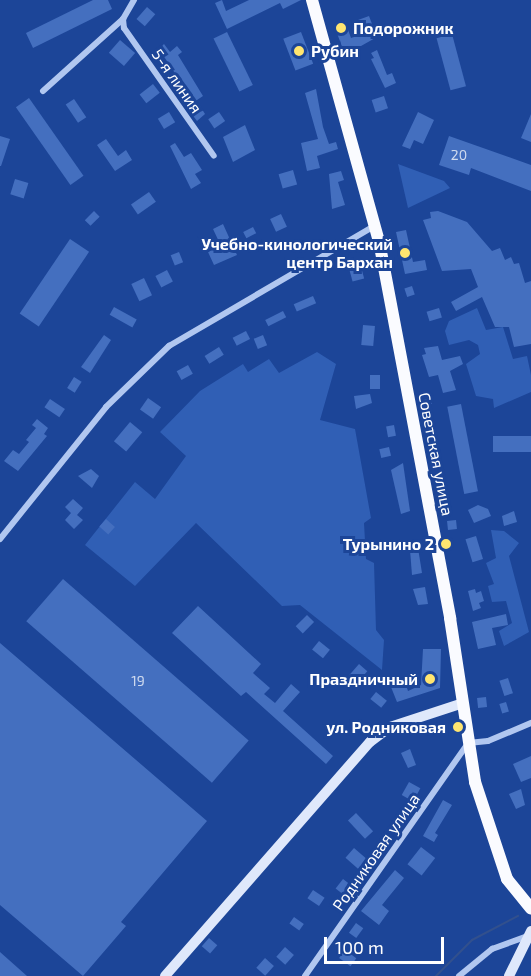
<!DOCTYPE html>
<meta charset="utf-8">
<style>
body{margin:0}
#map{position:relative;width:531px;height:976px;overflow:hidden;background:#1c4598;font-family:"Exo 2",sans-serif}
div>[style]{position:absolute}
.green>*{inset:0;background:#305fb5}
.stream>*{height:2px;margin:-1px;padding:0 1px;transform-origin:1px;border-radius:1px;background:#32508d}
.building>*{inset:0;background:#446fbf;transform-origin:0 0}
.street>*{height:6px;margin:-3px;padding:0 3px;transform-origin:3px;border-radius:3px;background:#b1c7f0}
.secondary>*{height:10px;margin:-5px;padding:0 5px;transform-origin:5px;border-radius:5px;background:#dfe8fb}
.primary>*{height:12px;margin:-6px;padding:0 6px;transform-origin:6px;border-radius:6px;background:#fafbff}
.dots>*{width:16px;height:16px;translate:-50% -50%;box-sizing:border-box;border:3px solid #1c4598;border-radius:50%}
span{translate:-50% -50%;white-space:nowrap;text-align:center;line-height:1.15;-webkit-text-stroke:6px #1c4598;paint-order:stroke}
.number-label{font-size:14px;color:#d0dbef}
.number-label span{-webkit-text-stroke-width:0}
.poi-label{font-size:16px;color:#fff;font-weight:700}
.left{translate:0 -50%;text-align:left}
.right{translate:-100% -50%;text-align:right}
.street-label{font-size:16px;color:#fff}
.scale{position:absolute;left:324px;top:937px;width:120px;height:27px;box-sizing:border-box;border:3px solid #fff;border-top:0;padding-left:8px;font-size:18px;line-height:21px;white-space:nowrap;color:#fff;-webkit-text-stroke:4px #1c4598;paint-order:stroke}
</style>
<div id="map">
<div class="green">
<div style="clip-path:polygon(398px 164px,444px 181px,450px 188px,408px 208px)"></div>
<div style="clip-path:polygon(477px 308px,486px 330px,503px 327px,513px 359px,527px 356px,531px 375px,531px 392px,494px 408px,493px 399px,476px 396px,466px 364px,480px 354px,478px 345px,469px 340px,449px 345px,445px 331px,449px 321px)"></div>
<div style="clip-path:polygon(317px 352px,336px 364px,320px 420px,355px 429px,371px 518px,364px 523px,366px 559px,374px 563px,376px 630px,384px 640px,382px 670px,300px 605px,282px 606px,196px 523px,135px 586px,85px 545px,135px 482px,155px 499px,186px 456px,160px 432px,200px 391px,243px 364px,248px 372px,269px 359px,279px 373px)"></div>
<div style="clip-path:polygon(491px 530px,504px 531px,519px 543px,509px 556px,529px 632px,504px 646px,499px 631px,512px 623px,506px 601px,492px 602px,488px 586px,494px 584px,486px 563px,496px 558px)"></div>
</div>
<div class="stream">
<div style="left:436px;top:976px;width:51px;rotate:-45deg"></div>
<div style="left:472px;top:940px;width:52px;rotate:-27.6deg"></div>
</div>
<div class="building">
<div style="clip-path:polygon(93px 0,108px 0,112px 9px,33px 48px,26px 33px)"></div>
<div style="clip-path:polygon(222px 0,226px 11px,249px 0,301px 0,283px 9px,280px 3px,227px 29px,215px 3px)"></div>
<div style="left:147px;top:7px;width:11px;height:16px;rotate:41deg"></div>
<div style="clip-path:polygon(369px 16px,377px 37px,345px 55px,334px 25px,345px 21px,351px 38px,363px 34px,358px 20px)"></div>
<div style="left:227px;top:32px;width:59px;height:15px;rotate:64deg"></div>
<div style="left:301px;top:32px;width:34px;height:19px;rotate:69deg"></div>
<div style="left:452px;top:34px;width:54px;height:16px;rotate:75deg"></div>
<div style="left:120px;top:40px;width:20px;height:17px;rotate:41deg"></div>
<div style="clip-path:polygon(164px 44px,170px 52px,177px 46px,182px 52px,178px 55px,203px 96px,194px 102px,159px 49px)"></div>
<div style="clip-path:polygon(377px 50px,387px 75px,392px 73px,396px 83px,385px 88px,371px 59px,374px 58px,371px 53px)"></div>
<div style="left:153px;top:84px;width:11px;height:17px;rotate:52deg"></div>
<div style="clip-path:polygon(316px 89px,323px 127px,329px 144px,336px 142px,338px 149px,317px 156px,320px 168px,307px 171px,301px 143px,318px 139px,305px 93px)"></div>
<div style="left:384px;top:96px;width:13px;height:13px;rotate:72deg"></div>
<div style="left:29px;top:98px;width:95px;height:16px;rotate:55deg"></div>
<div style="left:74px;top:99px;width:22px;height:10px;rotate:56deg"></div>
<div style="clip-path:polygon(200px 106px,205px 114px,197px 121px,191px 113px)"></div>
<div style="left:169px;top:112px;width:12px;height:13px;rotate:59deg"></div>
<div style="left:219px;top:112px;width:11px;height:13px;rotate:56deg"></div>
<div style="clip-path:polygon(418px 112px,434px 120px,423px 144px,414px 140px,410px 149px,402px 146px)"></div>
<div style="clip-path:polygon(531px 114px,531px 142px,521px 138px)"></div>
<div style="clip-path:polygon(245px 125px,255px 150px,233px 162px,223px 137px)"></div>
<div style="clip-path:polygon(0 136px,10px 139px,1px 166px,0 166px)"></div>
<div style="clip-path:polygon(449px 136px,531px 165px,531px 191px,471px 168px,469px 175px,439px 165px)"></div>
<div style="clip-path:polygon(106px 139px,118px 156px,126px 150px,132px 160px,115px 171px,97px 145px)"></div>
<div style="clip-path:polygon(175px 143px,184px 157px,191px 153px,202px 170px,195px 174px,201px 183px,191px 189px,170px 146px)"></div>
<div style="left:293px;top:170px;width:15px;height:15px;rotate:74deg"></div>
<div style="clip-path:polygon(341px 171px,344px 180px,338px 182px,345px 205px,332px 209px,329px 174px)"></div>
<div style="left:15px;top:179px;width:14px;height:16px;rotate:17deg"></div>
<div style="left:149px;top:192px;width:12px;height:22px;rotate:55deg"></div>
<div style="left:94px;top:211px;width:8px;height:13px;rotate:45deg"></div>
<div style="clip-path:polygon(438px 211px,467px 222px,492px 251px,500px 248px,505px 260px,511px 257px,514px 264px,519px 263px,525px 283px,531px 281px,531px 344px,514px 347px,509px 327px,495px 327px,482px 297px,456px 311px,451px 302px,478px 287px,471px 269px,442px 271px,423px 220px,431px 218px,430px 212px)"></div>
<div style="left:281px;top:214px;width:14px;height:12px;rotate:65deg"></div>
<div style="clip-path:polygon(223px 224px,237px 255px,214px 265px,208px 252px,221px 246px,213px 229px)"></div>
<div style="left:253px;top:227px;width:7px;height:11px;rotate:63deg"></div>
<div style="clip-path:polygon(406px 230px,413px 262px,425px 260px,427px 270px,405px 274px,396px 232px)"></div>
<div style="left:70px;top:239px;width:23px;height:90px;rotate:34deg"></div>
<div style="left:179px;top:252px;width:11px;height:9px;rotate:68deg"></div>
<div style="left:360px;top:263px;width:16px;height:12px;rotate:75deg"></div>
<div style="left:167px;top:270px;width:13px;height:13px;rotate:63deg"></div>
<div style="left:144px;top:278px;width:19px;height:14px;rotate:65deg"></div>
<div style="left:412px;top:286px;width:9px;height:8px;rotate:72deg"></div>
<div style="left:313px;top:296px;width:8px;height:21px;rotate:67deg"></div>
<div style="left:114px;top:307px;width:26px;height:9px;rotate:29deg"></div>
<div style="left:439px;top:308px;width:10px;height:13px;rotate:73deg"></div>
<div style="left:283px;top:311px;width:7px;height:20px;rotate:63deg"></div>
<div style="left:363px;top:325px;width:12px;height:20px;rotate:5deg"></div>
<div style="left:246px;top:331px;width:9px;height:15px;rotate:63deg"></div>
<div style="clip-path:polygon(104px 335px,111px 340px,90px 373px,81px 367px)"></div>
<div style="left:263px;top:335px;width:11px;height:10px;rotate:68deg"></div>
<div style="clip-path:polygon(438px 346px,442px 360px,460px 356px,463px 364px,450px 371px,456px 390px,443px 393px,438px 375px,429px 377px,422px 355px,426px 354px,424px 348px)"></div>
<div style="left:219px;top:347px;width:9px;height:17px;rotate:58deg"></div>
<div style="left:188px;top:365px;width:10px;height:13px;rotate:61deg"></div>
<div style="left:370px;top:375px;width:10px;height:14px"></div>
<div style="left:74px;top:377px;width:9px;height:13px;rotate:32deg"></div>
<div style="clip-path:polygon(370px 394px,372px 403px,356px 409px,354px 396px)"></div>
<div style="left:148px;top:398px;width:16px;height:14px;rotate:35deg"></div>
<div style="left:430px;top:398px;width:6px;height:10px;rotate:72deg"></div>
<div style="left:50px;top:399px;width:18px;height:10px;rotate:34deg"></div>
<div style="left:461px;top:404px;width:89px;height:14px;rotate:79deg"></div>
<div style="clip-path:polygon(37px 419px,48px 428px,44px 434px,47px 436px,18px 471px,4px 461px,13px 450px,19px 454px,29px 442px,26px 440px,36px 428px,32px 425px)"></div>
<div style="left:130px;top:422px;width:16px;height:25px;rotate:40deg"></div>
<div style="left:394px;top:425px;width:11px;height:8px;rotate:80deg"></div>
<div style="left:531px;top:436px;width:16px;height:38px;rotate:90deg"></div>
<div style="left:389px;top:447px;width:9px;height:10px;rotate:77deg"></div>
<div style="clip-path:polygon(403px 463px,410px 511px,401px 514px,391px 470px)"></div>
<div style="clip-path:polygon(91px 469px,99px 476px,92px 488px,78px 476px)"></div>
<div style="clip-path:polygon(73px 499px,83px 508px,77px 515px,83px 520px,74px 529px,65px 520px,71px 513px,65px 507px)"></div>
<div style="clip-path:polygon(478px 505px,488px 509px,491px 516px,474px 523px,468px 510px)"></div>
<div style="clip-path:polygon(514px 511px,517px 522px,504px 526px,502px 516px)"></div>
<div style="left:106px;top:519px;width:12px;height:10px;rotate:42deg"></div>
<div style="left:456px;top:520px;width:9px;height:9px;rotate:84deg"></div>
<div style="left:476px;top:536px;width:24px;height:11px;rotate:73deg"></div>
<div style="clip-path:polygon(418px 548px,422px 573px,412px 575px,410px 550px)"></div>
<div style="left:63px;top:579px;width:246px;height:56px;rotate:41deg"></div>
<div style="clip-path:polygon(425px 587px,428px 604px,418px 605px,413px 589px)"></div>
<div style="clip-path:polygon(475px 589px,476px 593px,481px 591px,484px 601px,479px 603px,481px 608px,473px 611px,468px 591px)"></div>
<div style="clip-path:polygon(198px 606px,261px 664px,253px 673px,270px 688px,264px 694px,275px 703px,291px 684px,300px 692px,283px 711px,333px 756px,326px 764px,246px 692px,241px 696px,172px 633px)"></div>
<div style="clip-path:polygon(506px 614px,508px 625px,492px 628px,496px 645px,478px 649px,472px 622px)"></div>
<div style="left:307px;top:615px;width:10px;height:16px;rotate:45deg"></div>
<div style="left:319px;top:641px;width:14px;height:11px;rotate:39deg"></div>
<div style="clip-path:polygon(0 643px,207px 821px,121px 922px,126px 926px,83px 976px,0 905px)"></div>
<div style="clip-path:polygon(423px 649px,441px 649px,440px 688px,397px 702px,391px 687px,405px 682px,408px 691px,421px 685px)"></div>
<div style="left:359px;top:664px;width:11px;height:16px;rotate:41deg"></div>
<div style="left:508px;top:678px;width:16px;height:9px;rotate:72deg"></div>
<div style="left:376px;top:692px;width:14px;height:9px;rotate:39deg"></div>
<div style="left:486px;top:697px;width:10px;height:9px;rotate:84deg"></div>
<div style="left:506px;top:702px;width:10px;height:7px;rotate:73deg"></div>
<div style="clip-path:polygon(410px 749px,416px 765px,408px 768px,401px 753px)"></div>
<div style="clip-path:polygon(531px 756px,531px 778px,521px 782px,513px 764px)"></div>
<div style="left:409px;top:782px;width:13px;height:15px;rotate:29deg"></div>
<div style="clip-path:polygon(521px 789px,525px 805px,516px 809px,509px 794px)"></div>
<div style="clip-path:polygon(443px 800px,452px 805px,435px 833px,438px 835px,434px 842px,423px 836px)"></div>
<div style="left:356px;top:813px;width:25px;height:11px;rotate:47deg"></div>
<div style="left:421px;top:847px;width:18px;height:22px;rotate:38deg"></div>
<div style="left:354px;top:848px;width:20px;height:13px;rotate:41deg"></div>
<div style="clip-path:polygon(395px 870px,404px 878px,382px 905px,389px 911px,379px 925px,361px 911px)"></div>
<div style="left:343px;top:879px;width:11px;height:12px;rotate:38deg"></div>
<div style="left:313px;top:890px;width:14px;height:10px;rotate:34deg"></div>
<div style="left:294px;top:917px;width:12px;height:8px;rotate:35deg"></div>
<div style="left:356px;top:923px;width:9px;height:12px;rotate:36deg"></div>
<div style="left:209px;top:938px;width:11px;height:11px;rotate:41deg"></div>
<div style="left:285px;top:947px;width:12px;height:13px;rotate:42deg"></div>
<div style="left:345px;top:950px;width:14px;height:10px;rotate:36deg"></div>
<div style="clip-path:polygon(0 952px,27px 976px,0 976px)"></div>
<div style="left:265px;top:958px;width:12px;height:13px;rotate:42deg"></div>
</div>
<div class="street">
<div style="left:123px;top:19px;width:9px;rotate:84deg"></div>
<div style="left:124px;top:28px;width:156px;rotate:54.9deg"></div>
<div style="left:43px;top:91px;width:108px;rotate:-42deg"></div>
<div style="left:123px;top:19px;width:22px;rotate:-60deg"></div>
<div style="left:0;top:539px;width:169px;rotate:-51.2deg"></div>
<div style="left:106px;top:407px;width:88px;rotate:-44.1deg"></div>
<div style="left:169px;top:346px;width:238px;rotate:-30.3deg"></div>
<div style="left:305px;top:976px;width:284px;rotate:-55deg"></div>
<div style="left:468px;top:743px;width:20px;rotate:-6deg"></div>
<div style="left:488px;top:741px;width:47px;rotate:-22.7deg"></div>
<div style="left:459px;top:976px;width:43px;rotate:-39.3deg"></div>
<div style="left:492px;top:949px;width:37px;rotate:-20deg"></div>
</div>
<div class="secondary">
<div style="left:165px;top:976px;width:311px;rotate:-48.8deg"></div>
<div style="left:370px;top:742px;width:25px;rotate:-37deg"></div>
<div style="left:390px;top:727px;width:77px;rotate:-18.2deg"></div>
<div style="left:509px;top:976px;width:50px;rotate:-63.9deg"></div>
</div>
<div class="primary">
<div style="left:312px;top:0;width:250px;rotate:74.5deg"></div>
<div style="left:379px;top:241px;width:384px;rotate:79.3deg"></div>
<div style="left:450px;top:618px;width:166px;rotate:81.3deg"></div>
<div style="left:475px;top:782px;width:102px;rotate:71.7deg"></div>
<div style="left:507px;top:879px;width:38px;rotate:51deg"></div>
</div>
<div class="dots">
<div style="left:341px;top:28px;background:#ffe570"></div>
<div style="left:299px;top:51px;background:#ffe570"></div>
<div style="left:405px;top:253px;background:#ffe570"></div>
<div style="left:446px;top:544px;background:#ffe570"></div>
<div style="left:430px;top:679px;background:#ffe570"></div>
<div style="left:458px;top:727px;background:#ffe570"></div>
</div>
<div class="number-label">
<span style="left:459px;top:155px">20</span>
<span style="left:138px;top:681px">19</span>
</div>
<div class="poi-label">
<span class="left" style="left:353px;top:28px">Подорожник</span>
<span class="left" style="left:311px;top:51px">Рубин</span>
<span class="right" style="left:393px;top:253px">Учебно-кинологический<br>центр Бархан</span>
<span class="right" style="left:434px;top:544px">Турынино 2</span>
<span class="right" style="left:418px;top:679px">Праздничный</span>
<span class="right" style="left:446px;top:727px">ул. Родниковая</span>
</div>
<div class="street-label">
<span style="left:177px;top:81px;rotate:55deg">5-я линия</span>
<span style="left:436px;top:454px;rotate:79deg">Советская улица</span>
<span style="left:376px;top:852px;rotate:-55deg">Родниковая улица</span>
</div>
<div class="scale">100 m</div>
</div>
